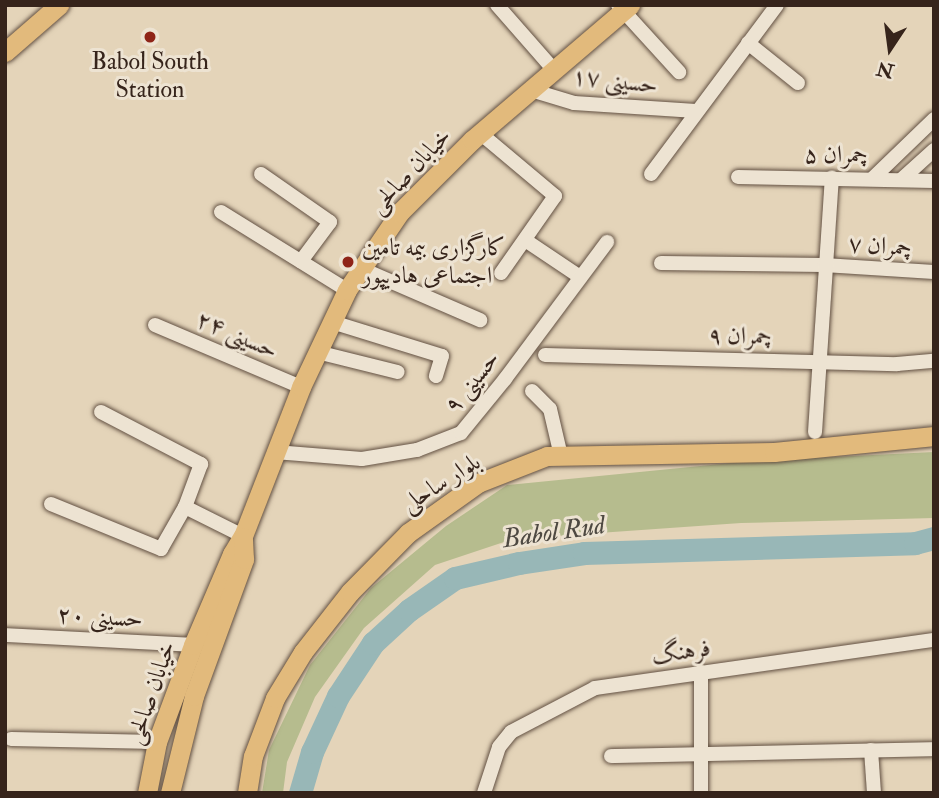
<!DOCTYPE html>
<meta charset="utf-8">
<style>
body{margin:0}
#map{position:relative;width:939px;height:798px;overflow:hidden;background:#e4d4b9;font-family:"IM FELL Double Pica",Amiri,serif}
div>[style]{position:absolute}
.green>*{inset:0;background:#b6bc8e}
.river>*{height:23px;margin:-11.5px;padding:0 11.5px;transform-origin:11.5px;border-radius:11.5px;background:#98b7b7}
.roads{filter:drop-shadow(0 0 2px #625042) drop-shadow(0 0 2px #625042)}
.minor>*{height:14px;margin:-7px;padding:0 7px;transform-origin:7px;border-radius:7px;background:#ede3d2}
.major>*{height:19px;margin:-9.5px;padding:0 9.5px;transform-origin:9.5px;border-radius:9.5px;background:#e2ba7c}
.dots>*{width:19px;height:19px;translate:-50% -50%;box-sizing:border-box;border:4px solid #ede3d2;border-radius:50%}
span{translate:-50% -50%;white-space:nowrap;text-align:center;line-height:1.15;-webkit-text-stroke:6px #ede3d2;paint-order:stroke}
.poi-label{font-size:24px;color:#36241b}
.left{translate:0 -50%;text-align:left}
.street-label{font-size:24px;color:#36241b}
.water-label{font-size:26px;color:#4e4942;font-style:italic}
.frame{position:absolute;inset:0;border:7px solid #36241b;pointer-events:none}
.north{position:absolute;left:855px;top:14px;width:70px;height:70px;-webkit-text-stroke:5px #ede3d2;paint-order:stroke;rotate:193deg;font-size:19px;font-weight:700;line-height:28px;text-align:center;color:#36241b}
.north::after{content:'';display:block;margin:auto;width:24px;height:32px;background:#36241b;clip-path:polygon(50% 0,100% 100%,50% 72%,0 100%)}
</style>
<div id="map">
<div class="green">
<div style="clip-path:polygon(934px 452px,934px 518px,741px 523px,513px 539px,435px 565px,364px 628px,315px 697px,287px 762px,283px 793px,262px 793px,269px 750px,310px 665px,371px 588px,446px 526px,507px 485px,751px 461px)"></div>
</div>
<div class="river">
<div style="left:300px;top:793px;width:43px;rotate:-73.7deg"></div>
<div style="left:312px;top:752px;width:62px;rotate:-65.1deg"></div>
<div style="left:338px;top:696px;width:64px;rotate:-56.6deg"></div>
<div style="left:373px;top:643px;width:49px;rotate:-42.5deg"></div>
<div style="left:409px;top:610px;width:56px;rotate:-34.8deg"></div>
<div style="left:455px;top:578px;width:66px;rotate:-13.2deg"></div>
<div style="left:519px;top:563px;width:66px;rotate:-8.7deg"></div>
<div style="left:584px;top:553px;width:331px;rotate:-1.7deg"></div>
<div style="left:915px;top:543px;width:20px;rotate:-15deg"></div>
</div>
<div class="roads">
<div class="minor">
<div style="left:497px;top:5px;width:86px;rotate:48.8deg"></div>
<div style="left:618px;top:5px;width:91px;rotate:47.7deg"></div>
<div style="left:748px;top:43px;width:64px;rotate:38.7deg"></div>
<div style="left:531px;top:90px;width:45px;rotate:16.8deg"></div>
<div style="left:574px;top:103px;width:122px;rotate:3.8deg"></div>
<div style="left:480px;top:133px;width:98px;rotate:40deg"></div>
<div style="left:555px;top:196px;width:94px;rotate:125deg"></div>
<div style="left:261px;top:174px;width:84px;rotate:34.8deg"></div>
<div style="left:330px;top:222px;width:49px;rotate:126.6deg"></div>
<div style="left:651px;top:174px;width:211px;rotate:-53.3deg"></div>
<div style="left:738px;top:177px;width:196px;rotate:1.2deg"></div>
<div style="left:873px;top:178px;width:85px;rotate:-44deg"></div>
<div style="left:902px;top:179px;width:43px;rotate:-42.2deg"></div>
<div style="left:221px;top:212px;width:148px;rotate:31.8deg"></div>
<div style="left:525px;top:240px;width:66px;rotate:33.9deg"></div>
<div style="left:661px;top:263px;width:163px;rotate:0.7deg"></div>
<div style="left:824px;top:265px;width:110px;rotate:3.6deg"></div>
<div style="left:362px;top:269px;width:129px;rotate:23.4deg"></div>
<div style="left:332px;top:322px;width:115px;rotate:17.2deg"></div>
<div style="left:442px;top:356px;width:21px;rotate:107deg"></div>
<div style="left:155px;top:325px;width:159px;rotate:23deg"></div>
<div style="left:317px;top:352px;width:83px;rotate:13.9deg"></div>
<div style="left:545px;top:355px;width:352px;rotate:1.5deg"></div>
<div style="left:897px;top:364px;width:37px;rotate:-5deg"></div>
<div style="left:532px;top:391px;width:25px;rotate:45deg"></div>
<div style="left:550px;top:409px;width:48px;rotate:76.8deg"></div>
<div style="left:101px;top:412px;width:113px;rotate:27.5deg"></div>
<div style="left:201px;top:464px;width:46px;rotate:110.4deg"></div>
<div style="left:815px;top:432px;width:255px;rotate:-86.2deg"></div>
<div style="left:275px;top:452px;width:87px;rotate:4.6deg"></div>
<div style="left:362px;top:459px;width:56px;rotate:-9.3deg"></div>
<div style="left:417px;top:450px;width:47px;rotate:-21.1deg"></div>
<div style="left:461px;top:433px;width:70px;rotate:-50.8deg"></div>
<div style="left:505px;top:379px;width:171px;rotate:-53.3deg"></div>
<div style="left:51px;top:504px;width:119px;rotate:22.2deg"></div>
<div style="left:161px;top:549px;width:48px;rotate:-60.3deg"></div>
<div style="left:185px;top:507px;width:65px;rotate:26.6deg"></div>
<div style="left:5px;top:635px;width:188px;rotate:3deg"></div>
<div style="left:701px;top:672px;width:121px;rotate:90deg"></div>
<div style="left:11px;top:739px;width:146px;rotate:1.2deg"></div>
<div style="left:871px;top:750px;width:43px;rotate:86deg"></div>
<div style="left:611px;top:756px;width:323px;rotate:-1.2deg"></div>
<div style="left:484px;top:793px;width:48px;rotate:-71.9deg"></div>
<div style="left:499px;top:747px;width:19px;rotate:-51deg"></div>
<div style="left:511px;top:732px;width:95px;rotate:-27.6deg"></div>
<div style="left:595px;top:688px;width:342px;rotate:-8.1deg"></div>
</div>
<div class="major">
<div style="left:5px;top:52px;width:72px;rotate:-41deg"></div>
<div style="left:147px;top:793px;width:52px;rotate:-78.9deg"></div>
<div style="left:157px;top:742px;width:103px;rotate:-69.6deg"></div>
<div style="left:193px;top:645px;width:99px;rotate:-66.8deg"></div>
<div style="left:232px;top:554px;width:21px;rotate:-59deg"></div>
<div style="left:243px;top:536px;width:160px;rotate:-68.7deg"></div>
<div style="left:301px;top:387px;width:107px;rotate:-64.6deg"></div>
<div style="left:347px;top:290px;width:94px;rotate:-55.8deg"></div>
<div style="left:400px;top:212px;width:102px;rotate:-45deg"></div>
<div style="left:472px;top:140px;width:208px;rotate:-40.5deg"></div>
<div style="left:170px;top:793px;width:100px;rotate:-76.1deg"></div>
<div style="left:194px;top:696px;width:146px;rotate:-69.9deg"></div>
<div style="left:244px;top:559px;width:22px;rotate:-93deg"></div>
<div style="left:247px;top:793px;width:37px;rotate:-81deg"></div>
<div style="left:253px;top:756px;width:62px;rotate:-69.2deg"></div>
<div style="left:275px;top:698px;width:54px;rotate:-58.7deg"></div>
<div style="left:303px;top:652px;width:76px;rotate:-51.9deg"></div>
<div style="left:350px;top:592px;width:83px;rotate:-45.5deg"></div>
<div style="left:408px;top:533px;width:86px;rotate:-35.5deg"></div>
<div style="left:478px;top:483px;width:74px;rotate:-21.4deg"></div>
<div style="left:547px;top:456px;width:227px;rotate:-1deg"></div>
<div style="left:774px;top:452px;width:161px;rotate:-5.7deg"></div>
</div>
</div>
<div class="dots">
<div style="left:150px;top:37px;background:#8f2418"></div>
<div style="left:348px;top:262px;background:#8f2418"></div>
</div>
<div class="poi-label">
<span style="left:150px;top:76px">Babol South<br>Station</span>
<span class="left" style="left:362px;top:262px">کارگزاری بیمه تامین<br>اجتماعی هادیپور</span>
</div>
<div class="street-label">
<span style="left:615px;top:81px;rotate:6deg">حسینی ۱۷</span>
<span style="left:836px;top:155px">چمران ۵</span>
<span style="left:410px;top:171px;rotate:-47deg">خيابان صالحی</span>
<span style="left:880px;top:246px;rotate:4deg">چمران ۷</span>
<span style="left:237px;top:335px;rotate:23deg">حسینی ۲۴</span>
<span style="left:740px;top:336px;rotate:1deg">چمران ۹</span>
<span style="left:472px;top:382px;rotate:-51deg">حسینی ٩</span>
<span style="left:441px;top:483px;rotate:-32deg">بلوار ساحلی</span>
<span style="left:100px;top:617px;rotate:3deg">حسینی ٢٠</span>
<span style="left:681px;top:652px;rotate:-8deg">فرهنگ</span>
<span style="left:151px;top:693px;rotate:-71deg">خيابان صالحی</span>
</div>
<div class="water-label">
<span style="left:554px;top:533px;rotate:-8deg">Babol Rud</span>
</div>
<div class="frame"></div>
<div class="north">N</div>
</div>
